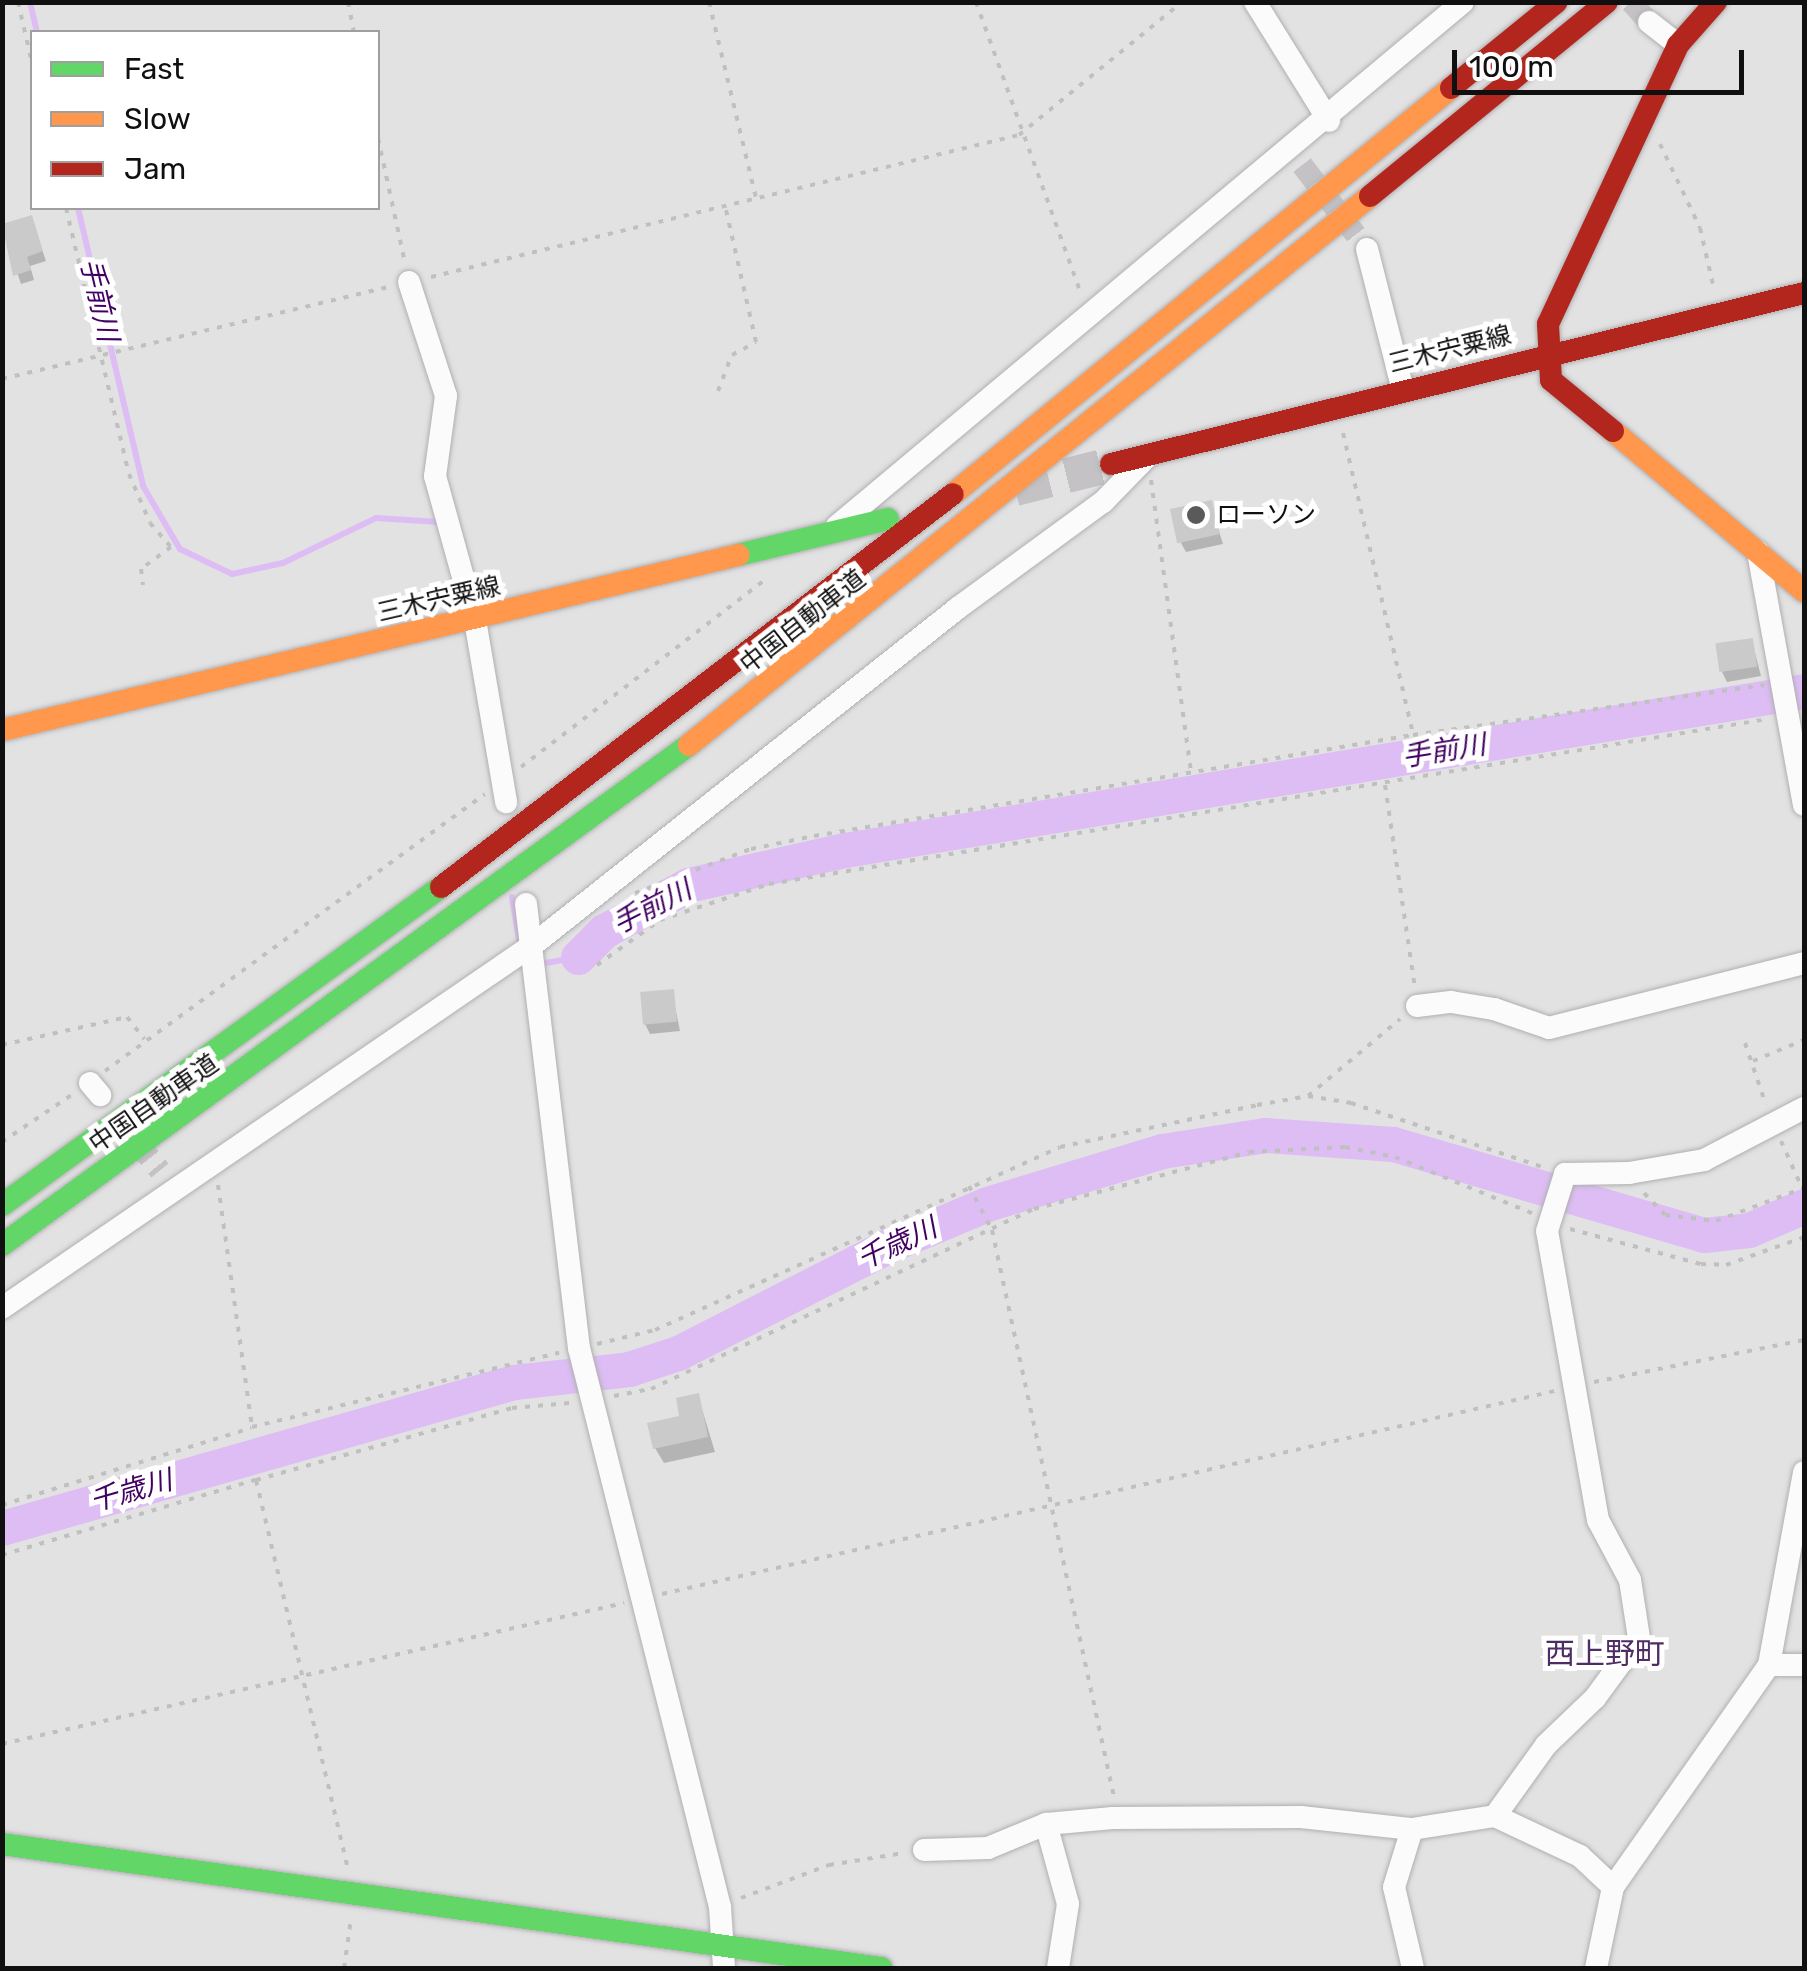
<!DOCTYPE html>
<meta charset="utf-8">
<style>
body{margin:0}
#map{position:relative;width:1807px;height:1971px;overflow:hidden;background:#e3e2e3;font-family:Rubik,"Noto Sans JP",sans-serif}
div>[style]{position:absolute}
.shadow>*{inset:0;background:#0003}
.stream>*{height:6px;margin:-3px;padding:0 3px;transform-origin:3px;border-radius:3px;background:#ddbdf4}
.river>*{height:35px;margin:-17.5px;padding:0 17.5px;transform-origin:17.5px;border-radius:17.5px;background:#ddbdf4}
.building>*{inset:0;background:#cbcacb;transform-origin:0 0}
.street-tunnel>*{height:22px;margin-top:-11px;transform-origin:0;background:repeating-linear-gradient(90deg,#c4c2c4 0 22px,transparent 0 33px)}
.primary-tunnel>*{height:35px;margin-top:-17.5px;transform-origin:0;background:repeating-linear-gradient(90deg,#c4c2c4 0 35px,transparent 0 53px)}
.path>*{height:4px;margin-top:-2px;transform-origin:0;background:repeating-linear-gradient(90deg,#c1c0c1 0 5px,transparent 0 13px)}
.roads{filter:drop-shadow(0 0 2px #b0afb1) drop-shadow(0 0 2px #b0afb1)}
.street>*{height:22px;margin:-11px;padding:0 11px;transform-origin:11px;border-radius:11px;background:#fbfbfb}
.fast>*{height:22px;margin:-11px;padding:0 11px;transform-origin:11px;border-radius:11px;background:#63d668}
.slow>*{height:22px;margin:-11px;padding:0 11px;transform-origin:11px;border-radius:11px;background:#ff974d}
.jam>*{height:22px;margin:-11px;padding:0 11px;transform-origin:11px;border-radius:11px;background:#b3261e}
.dots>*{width:28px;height:28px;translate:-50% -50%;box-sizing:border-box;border:5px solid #fff;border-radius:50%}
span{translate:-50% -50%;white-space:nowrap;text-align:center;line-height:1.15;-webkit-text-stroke:10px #fff;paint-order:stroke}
.street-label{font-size:25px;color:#111011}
.poi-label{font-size:25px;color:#111011}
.left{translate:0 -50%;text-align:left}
.water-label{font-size:28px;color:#420061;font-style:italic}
.quarter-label{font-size:30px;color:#4e2c64}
.frame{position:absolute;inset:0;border:5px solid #111011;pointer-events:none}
.legend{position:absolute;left:30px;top:30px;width:350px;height:180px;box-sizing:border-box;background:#fff;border:2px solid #a09fa0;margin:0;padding:12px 18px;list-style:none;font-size:30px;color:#111011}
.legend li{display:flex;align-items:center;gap:20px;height:50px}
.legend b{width:50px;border:2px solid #a09fa0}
.scale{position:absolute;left:1452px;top:50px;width:292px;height:45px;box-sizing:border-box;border:5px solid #111011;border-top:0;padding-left:12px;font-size:30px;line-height:35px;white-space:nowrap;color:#111011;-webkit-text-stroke:8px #fff;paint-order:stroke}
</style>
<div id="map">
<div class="shadow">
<div style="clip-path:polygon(31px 218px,46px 261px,30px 266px,34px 280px,21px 284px,2px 227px)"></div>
<div style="clip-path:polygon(1210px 502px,1223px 544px,1186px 552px,1181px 543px)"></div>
<div style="clip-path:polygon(1752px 641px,1761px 676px,1727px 682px,1722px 672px)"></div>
<div style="clip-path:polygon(672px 992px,680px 1031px,650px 1034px,645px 1024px)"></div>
<div style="clip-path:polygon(698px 1396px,715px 1452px,664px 1463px,655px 1448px)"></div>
</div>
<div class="stream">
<div style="left:30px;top:2px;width:31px;rotate:77deg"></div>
<div style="left:78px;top:208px;width:285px;rotate:76.8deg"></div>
<div style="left:143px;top:486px;width:73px;rotate:59.6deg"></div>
<div style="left:180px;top:549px;width:58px;rotate:25.7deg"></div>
<div style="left:232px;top:574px;width:52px;rotate:-12.2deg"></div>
<div style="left:283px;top:563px;width:103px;rotate:-25.8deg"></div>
<div style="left:376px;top:518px;width:63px;rotate:3.6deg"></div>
<div style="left:512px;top:897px;width:43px;rotate:80.5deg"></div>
<div style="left:540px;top:964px;width:39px;rotate:-10deg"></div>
</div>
<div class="river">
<div style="left:578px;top:957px;width:37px;rotate:-45deg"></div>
<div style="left:604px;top:931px;width:96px;rotate:-28.7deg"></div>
<div style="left:688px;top:885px;width:161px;rotate:-12.6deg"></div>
<div style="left:845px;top:850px;width:972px;rotate:-9.41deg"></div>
<div style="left:2px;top:1528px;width:532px;rotate:-15.92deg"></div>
<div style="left:514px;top:1382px;width:116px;rotate:-6.4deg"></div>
<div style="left:629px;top:1369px;width:52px;rotate:-18.1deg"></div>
<div style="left:678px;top:1353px;width:238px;rotate:-27deg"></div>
<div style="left:890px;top:1245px;width:105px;rotate:-22.9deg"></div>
<div style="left:987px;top:1204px;width:183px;rotate:-16.8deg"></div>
<div style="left:1162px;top:1151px;width:104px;rotate:-8.8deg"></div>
<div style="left:1265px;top:1135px;width:128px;rotate:4deg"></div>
<div style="left:1393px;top:1144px;width:324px;rotate:16.3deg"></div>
<div style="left:1704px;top:1235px;width:45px;rotate:-6.3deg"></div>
<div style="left:1749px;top:1230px;width:60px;rotate:-23.6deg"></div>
</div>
<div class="building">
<div style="clip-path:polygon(32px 215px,43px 251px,27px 257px,31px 270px,13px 276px,2px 224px)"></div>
<div style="left:1212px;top:500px;width:35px;height:43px;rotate:78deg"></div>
<div style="left:1753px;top:638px;width:29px;height:38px;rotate:82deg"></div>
<div style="left:674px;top:989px;width:33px;height:34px;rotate:85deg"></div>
<div style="clip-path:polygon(699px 1393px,708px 1437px,653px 1449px,647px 1423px,679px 1416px,676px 1398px)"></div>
</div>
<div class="street-tunnel">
<div style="left:1631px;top:2px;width:27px;rotate:48deg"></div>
<div style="left:1302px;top:165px;width:106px;rotate:52.3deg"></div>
<div style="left:136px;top:1141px;width:38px;rotate:51deg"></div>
</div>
<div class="primary-tunnel">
<div style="left:1015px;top:488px;width:99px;rotate:-14deg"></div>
</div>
<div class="path">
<div style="left:18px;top:2px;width:63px;rotate:77.1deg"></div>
<div style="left:348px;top:2px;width:31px;rotate:79deg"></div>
<div style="left:709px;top:2px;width:202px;rotate:76.5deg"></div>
<div style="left:976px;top:2px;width:310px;rotate:70.2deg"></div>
<div style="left:378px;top:138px;width:128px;rotate:77.8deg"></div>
<div style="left:1660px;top:144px;width:93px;rotate:64.5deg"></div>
<div style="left:1700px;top:228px;width:63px;rotate:77.1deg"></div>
<div style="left:66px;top:208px;width:273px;rotate:76.7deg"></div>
<div style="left:129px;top:474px;width:53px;rotate:66.8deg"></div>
<div style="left:150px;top:523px;width:32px;rotate:49deg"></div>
<div style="left:171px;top:547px;width:37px;rotate:144deg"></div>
<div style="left:141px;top:569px;width:16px;rotate:83deg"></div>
<div style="left:431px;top:277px;width:605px;rotate:-13.58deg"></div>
<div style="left:1019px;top:135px;width:210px;rotate:-39.2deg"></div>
<div style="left:2px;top:379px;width:396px;rotate:-13.4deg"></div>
<div style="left:718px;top:391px;width:39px;rotate:-69deg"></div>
<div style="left:732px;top:355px;width:27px;rotate:-28deg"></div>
<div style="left:756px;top:342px;width:139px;rotate:-102.8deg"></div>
<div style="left:1343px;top:433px;width:310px;rotate:76.9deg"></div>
<div style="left:1151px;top:480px;width:295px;rotate:82.2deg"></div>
<div style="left:521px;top:767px;width:310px;rotate:-37.5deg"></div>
<div style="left:1385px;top:785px;width:205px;rotate:81.6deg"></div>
<div style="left:635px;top:893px;width:124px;rotate:-20.8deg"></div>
<div style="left:751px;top:849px;width:64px;rotate:-11.7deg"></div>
<div style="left:814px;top:836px;width:607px;rotate:-9.57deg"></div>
<div style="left:1413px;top:735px;width:355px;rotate:-8.1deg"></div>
<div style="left:597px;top:965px;width:77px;rotate:-35.5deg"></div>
<div style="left:660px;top:920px;width:115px;rotate:-18.3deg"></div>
<div style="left:769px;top:884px;width:1013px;rotate:-9.38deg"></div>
<div style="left:1745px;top:1043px;width:65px;rotate:71.3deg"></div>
<div style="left:2px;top:1045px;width:128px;rotate:-12.6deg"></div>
<div style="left:127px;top:1017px;width:28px;rotate:52deg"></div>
<div style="left:1753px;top:1061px;width:55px;rotate:-22.4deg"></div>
<div style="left:105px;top:1071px;width:470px;rotate:-36.1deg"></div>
<div style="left:1308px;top:1096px;width:120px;rotate:-39.9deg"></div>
<div style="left:1781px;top:1141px;width:51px;rotate:65.9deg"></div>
<div style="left:2px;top:1142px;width:86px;rotate:-34.1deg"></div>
<div style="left:218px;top:1185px;width:244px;rotate:82deg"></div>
<div style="left:252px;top:1427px;width:316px;rotate:-13.6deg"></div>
<div style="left:969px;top:1186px;width:50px;rotate:62.4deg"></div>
<div style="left:992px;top:1230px;width:580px;rotate:77.86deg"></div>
<div style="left:1644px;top:1193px;width:30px;rotate:46deg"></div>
<div style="left:1665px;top:1215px;width:51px;rotate:6.7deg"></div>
<div style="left:1716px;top:1221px;width:94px;rotate:-20.6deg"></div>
<div style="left:1570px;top:1229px;width:136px;rotate:15deg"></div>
<div style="left:1701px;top:1264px;width:25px;rotate:2deg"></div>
<div style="left:1726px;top:1265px;width:83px;rotate:-19.7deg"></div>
<div style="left:597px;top:1344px;width:60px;rotate:-13.6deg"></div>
<div style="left:655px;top:1330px;width:444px;rotate:-24.3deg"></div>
<div style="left:1060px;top:1147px;width:201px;rotate:-12deg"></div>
<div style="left:1257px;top:1105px;width:52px;rotate:-10deg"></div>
<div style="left:1308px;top:1096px;width:44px;rotate:9.2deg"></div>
<div style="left:1351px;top:1103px;width:205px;rotate:18.5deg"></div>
<div style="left:1594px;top:1382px;width:214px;rotate:-11.3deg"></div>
<div style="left:614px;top:1396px;width:38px;rotate:-11deg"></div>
<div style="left:651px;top:1389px;width:423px;rotate:-25.2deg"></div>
<div style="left:1034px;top:1209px;width:222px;rotate:-14.8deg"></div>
<div style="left:1249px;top:1152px;width:96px;rotate:-3deg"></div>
<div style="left:1345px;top:1147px;width:51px;rotate:11.3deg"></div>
<div style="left:1395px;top:1157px;width:150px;rotate:22.3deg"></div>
<div style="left:2px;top:1505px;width:261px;rotate:-17.2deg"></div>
<div style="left:2px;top:1555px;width:265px;rotate:-16.5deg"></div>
<div style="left:662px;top:1594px;width:916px;rotate:-12.81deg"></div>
<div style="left:2px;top:1744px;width:638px;rotate:-12.77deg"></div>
<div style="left:347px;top:1865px;width:396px;rotate:-103.3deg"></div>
<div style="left:256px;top:1480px;width:266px;rotate:-15.7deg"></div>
<div style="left:512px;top:1408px;width:58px;rotate:-4.9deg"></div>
<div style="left:741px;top:1898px;width:94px;rotate:-20.6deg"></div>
<div style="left:829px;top:1865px;width:76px;rotate:-9.1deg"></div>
<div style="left:344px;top:1968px;width:49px;rotate:-81.9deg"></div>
</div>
<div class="roads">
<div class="street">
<div style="left:1255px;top:2px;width:140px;rotate:58.1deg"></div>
<div style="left:1649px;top:22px;width:37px;rotate:38deg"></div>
<div style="left:1367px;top:249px;width:146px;rotate:75.7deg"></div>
<div style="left:409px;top:282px;width:120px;rotate:72deg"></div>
<div style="left:446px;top:396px;width:81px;rotate:97.8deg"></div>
<div style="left:435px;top:476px;width:149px;rotate:74.5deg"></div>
<div style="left:475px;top:620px;width:185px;rotate:80.3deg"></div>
<div style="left:837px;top:526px;width:816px;rotate:-39.93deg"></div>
<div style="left:1758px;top:552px;width:257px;rotate:79.7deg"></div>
<div style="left:526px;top:904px;width:447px;rotate:83.2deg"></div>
<div style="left:579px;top:1348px;width:577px;rotate:75.84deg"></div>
<div style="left:720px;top:1907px;width:61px;rotate:86.2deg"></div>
<div style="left:1417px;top:1006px;width:34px;rotate:-7deg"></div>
<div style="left:1451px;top:1002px;width:44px;rotate:9.2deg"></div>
<div style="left:1494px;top:1009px;width:58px;rotate:19.1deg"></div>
<div style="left:1549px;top:1028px;width:263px;rotate:-14.3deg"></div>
<div style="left:90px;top:1083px;width:16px;rotate:50deg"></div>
<div style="left:2px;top:1308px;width:645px;rotate:-34.38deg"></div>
<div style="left:534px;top:944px;width:541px;rotate:-38.4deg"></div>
<div style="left:958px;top:608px;width:180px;rotate:-36.2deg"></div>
<div style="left:1103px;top:502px;width:62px;rotate:-45.7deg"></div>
<div style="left:1769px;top:1665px;width:35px"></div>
<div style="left:1495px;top:1816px;width:87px;rotate:-54.3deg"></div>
<div style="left:1546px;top:1745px;width:68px;rotate:-43.8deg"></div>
<div style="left:1595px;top:1698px;width:74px;rotate:-53.7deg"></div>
<div style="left:1639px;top:1638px;width:59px;rotate:-98.8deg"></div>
<div style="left:1630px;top:1580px;width:68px;rotate:-118.1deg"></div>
<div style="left:1598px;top:1520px;width:293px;rotate:-100deg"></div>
<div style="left:1547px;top:1231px;width:60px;rotate:-72.5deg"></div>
<div style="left:1565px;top:1174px;width:64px;rotate:-0.9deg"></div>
<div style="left:1629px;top:1173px;width:76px;rotate:-9.8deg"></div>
<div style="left:1704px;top:1160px;width:113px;rotate:-27.5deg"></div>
<div style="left:1046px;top:1824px;width:83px;rotate:74.6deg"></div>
<div style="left:1068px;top:1904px;width:65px;rotate:98.9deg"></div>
<div style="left:1412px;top:1829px;width:61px;rotate:107.2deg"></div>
<div style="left:1394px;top:1887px;width:83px;rotate:76.8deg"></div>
<div style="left:924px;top:1850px;width:64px;rotate:-1.8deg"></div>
<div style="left:988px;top:1848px;width:63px;rotate:-22.5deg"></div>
<div style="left:1046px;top:1824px;width:67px;rotate:-5.1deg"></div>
<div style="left:1113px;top:1818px;width:188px;rotate:-0.3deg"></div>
<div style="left:1301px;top:1817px;width:112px;rotate:6.2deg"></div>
<div style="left:1412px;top:1829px;width:84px;rotate:-8.9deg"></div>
<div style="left:1495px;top:1816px;width:94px;rotate:25.2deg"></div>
<div style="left:1580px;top:1856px;width:45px;rotate:43.2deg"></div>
<div style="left:1596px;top:1968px;width:83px;rotate:-78.1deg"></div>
<div style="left:1613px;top:1887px;width:271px;rotate:-54.9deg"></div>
<div style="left:1769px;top:1665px;width:196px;rotate:-79.7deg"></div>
</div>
<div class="fast">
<div style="left:738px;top:555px;width:154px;rotate:-13.5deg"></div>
<div style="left:2px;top:1205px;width:542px;rotate:-35.92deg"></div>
<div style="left:2px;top:1245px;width:850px;rotate:-36.05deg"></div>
<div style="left:2px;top:1844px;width:888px;rotate:8.03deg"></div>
</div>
<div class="slow">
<div style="left:1613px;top:431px;width:249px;rotate:40deg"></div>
<div style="left:953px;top:494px;width:643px;rotate:-39.19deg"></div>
<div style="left:2px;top:730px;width:757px;rotate:-13.37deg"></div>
<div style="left:689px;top:745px;width:875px;rotate:-38.87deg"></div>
</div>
<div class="jam">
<div style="left:1451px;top:88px;width:136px;rotate:-39.1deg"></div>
<div style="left:1370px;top:196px;width:306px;rotate:-39.3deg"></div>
<div style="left:1613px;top:431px;width:80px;rotate:-140.6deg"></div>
<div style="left:1551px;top:380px;width:56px;rotate:-93.1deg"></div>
<div style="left:1548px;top:324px;width:308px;rotate:-65deg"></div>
<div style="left:1678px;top:45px;width:57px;rotate:-48.5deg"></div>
<div style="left:1111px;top:464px;width:714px;rotate:-13.86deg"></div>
<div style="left:441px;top:887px;width:645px;rotate:-37.51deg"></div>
</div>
</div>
<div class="dots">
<div style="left:1196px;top:515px;background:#5a5a5a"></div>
</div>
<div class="street-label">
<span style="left:1450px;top:350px;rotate:-14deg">三木宍粟線</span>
<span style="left:439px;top:600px;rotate:-13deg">三木宍粟線</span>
<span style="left:803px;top:622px;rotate:-38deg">中国自動車道</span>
<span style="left:154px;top:1104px;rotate:-35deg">中国自動車道</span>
</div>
<div class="poi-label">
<span class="left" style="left:1216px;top:515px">ローソン</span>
</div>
<div class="water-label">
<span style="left:99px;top:300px;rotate:77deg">手前川</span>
<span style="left:1444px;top:751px;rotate:-9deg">手前川</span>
<span style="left:652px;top:907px;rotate:-27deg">手前川</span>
<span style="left:897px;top:1244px;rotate:-25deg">千歳川</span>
<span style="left:131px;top:1491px;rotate:-16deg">千歳川</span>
</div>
<div class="quarter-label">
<span style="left:1605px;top:1654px">西上野町</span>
</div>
<div class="frame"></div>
<ul class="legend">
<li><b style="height:12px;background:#63d668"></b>Fast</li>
<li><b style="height:12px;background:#ff974d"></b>Slow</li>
<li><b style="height:12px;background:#b3261e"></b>Jam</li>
</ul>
<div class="scale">100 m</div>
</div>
